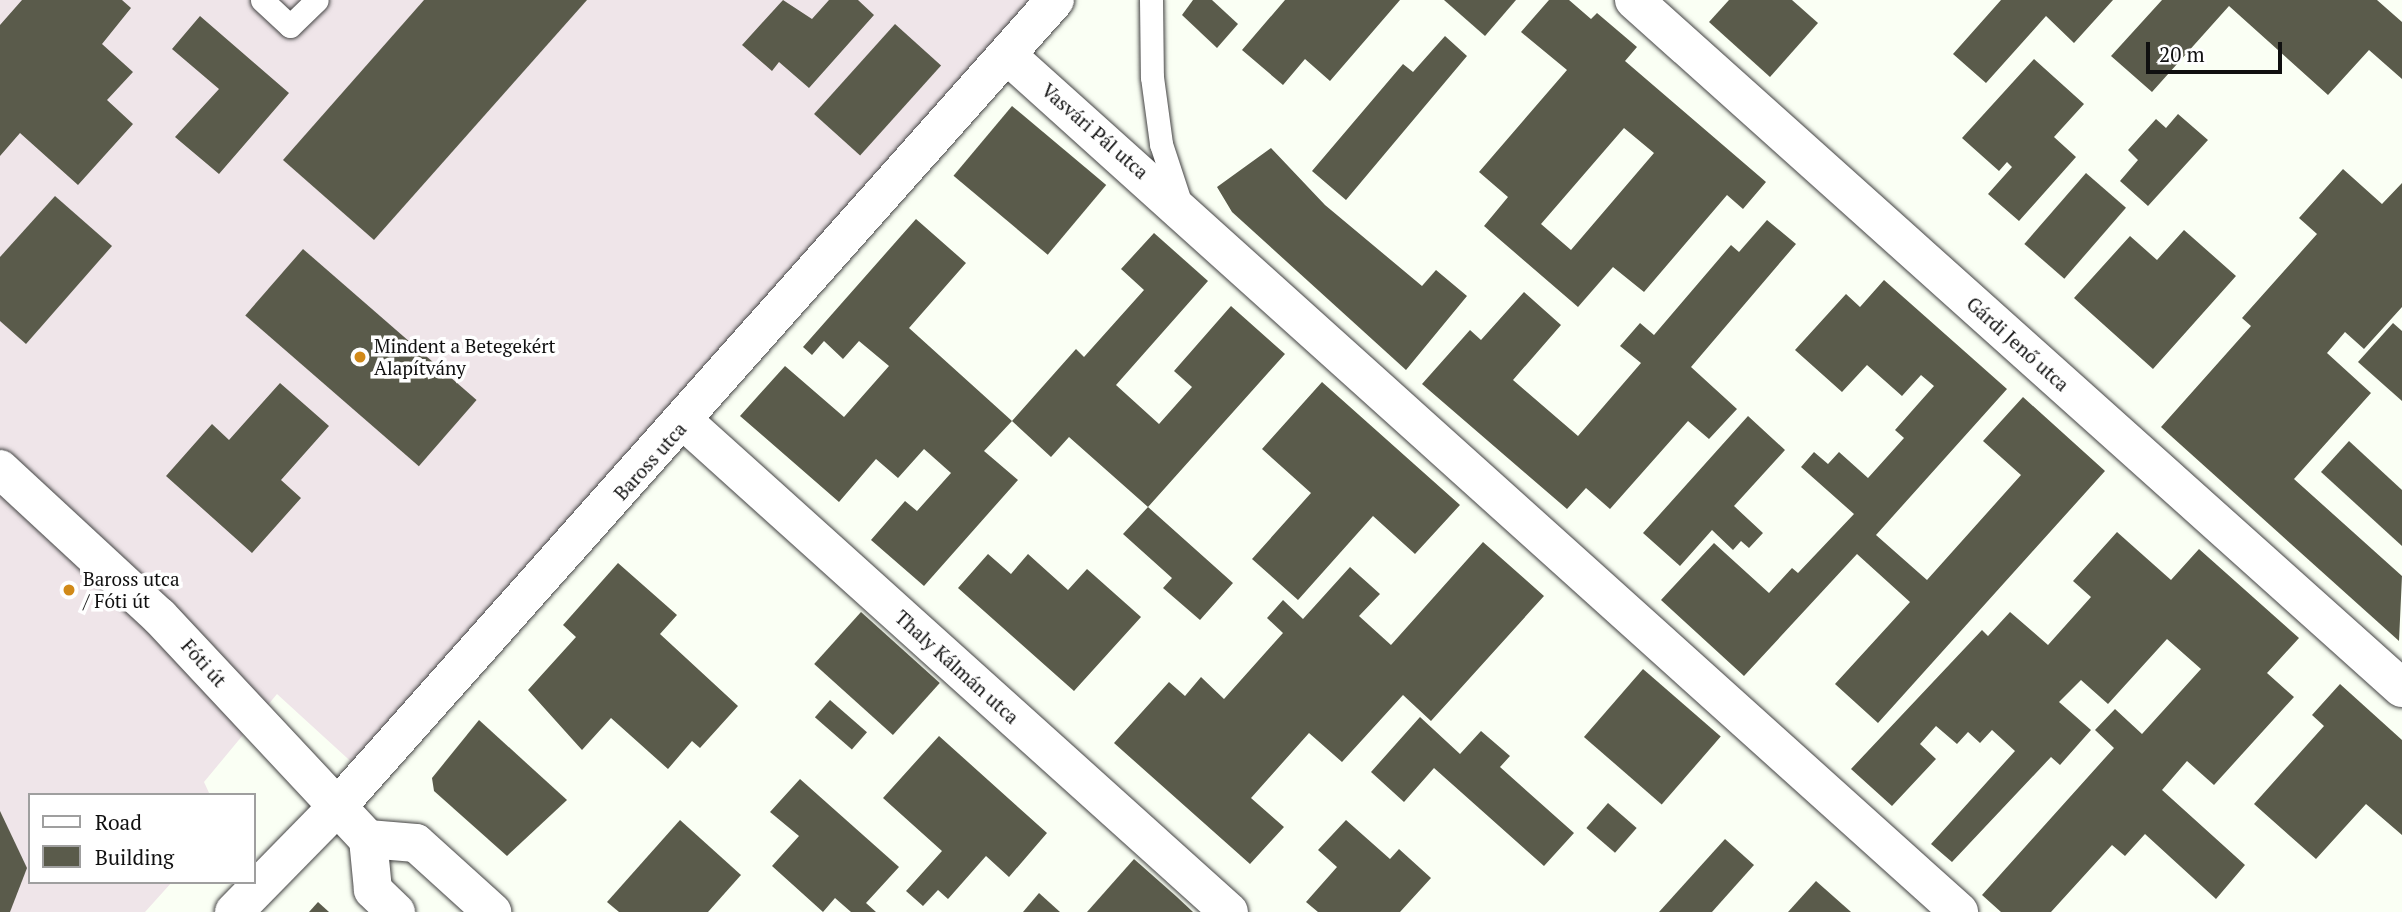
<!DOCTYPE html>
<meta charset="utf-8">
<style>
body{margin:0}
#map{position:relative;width:2402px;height:912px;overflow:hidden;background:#fafff4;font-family:"PT Serif",serif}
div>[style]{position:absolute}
.industrial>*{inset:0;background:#efe5e9}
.building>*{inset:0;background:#5a5b4b;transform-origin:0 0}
.roads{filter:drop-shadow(0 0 2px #434343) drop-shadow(0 0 2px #434343)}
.service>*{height:23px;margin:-11.5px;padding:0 11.5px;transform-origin:11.5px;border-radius:11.5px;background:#fff}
.minor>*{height:38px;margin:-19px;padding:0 19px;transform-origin:19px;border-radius:19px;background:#fff}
.tertiary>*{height:38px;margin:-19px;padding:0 19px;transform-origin:19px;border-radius:19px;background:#fff}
.dots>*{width:19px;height:19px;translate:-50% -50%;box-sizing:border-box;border:4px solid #fff;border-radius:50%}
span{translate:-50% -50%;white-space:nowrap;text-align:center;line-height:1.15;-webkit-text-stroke:7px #fff;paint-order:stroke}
.street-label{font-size:19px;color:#101010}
.poi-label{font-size:19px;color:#101010}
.left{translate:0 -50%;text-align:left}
.legend{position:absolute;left:28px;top:793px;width:228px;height:91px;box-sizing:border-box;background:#fff;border:2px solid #9f9f9f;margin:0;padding:9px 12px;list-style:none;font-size:21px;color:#101010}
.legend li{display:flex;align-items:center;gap:14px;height:35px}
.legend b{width:35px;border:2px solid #9f9f9f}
.scale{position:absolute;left:2146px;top:42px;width:136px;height:32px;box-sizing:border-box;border:4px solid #101010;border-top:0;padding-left:9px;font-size:21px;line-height:24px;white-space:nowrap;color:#101010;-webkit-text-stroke:5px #fff;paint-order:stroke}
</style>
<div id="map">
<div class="industrial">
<div style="clip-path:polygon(0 0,1029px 0,358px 768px,277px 694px,204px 782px,210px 795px,30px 795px,30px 882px,172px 882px,145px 912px,0 912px)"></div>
</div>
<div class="building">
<div style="clip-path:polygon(22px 0,122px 0,131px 8px,102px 44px,133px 72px,107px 100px,133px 124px,78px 185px,20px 133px,0 156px,0 25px)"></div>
<div style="clip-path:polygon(424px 0,587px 0,374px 240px,283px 160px)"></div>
<div style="clip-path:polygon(783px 0,812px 19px,829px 0,858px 0,874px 15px,809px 88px,779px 62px,772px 71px,742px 45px)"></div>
<div style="clip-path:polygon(1193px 0,1212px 0,1238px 24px,1217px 48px,1182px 15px)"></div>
<div style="clip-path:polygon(1285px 0,1400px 0,1330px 81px,1305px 59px,1283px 85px,1242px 50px)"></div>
<div style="clip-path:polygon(1444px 0,1516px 0,1485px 36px)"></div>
<div style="clip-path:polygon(evenodd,1549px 0,1569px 0,1591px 19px,1597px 13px,1637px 47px,1625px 61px,1766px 182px,1743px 209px,1727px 195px,1644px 292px,1613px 267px,1578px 307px,1484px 226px,1508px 197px,1479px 172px,1567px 70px,1521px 32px,1549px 0,1624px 128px,1654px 153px,1571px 250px,1541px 224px,1624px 128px)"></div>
<div style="clip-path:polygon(1729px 0,1792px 0,1818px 23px,1770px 77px,1709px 22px)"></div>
<div style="clip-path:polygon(2001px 0,2113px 0,2074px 43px,2046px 16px,1986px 83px,1953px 54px)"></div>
<div style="clip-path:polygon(2162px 0,2377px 0,2402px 22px,2402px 79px,2369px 50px,2328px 95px,2229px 6px,2152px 92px,2111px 56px)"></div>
<div style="clip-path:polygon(200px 16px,289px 93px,219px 174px,175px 137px,219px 89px,172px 49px)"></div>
<div style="left:895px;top:24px;width:62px;height:121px;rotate:42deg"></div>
<div style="clip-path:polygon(1445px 36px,1467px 56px,1346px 200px,1312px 171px,1403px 64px,1413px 72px)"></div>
<div style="clip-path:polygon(2034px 59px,2084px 104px,2054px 137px,2076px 157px,2019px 221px,1988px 194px,2012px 167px,2007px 162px,1999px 171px,1962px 138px)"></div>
<div style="left:1012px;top:106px;width:123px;height:91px;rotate:40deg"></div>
<div style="clip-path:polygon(2178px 114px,2208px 140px,2148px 206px,2120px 181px,2138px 160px,2128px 150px,2156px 119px,2166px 128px)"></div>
<div style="clip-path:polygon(1271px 148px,1325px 205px,1422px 286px,1436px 270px,1467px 296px,1406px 370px,1232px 212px,1217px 187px)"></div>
<div style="clip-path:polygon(2343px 169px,2382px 204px,2402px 183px,2402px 307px,2364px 349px,2345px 332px,2327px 353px,2371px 393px,2294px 479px,2402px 576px,2399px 641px,2161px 427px,2251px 326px,2242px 318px,2317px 234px,2299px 218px)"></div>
<div style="left:2086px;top:173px;width:53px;height:94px;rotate:41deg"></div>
<div style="clip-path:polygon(55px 196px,112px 246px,26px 344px,0 321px,0 257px)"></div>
<div style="clip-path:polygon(916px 219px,966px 263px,909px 328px,1012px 421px,984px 451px,1018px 480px,924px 586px,871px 540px,905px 501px,917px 511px,951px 473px,924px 449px,898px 478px,876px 459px,839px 502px,740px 416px,785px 366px,844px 417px,889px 366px,859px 341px,843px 359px,824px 341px,812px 355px,803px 347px)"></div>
<div style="clip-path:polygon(1767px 220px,1796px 244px,1691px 367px,1737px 409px,1709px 439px,1688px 421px,1610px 509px,1586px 488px,1567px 509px,1422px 384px,1470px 330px,1481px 340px,1524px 292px,1561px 325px,1513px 380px,1578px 436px,1641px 363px,1620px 346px,1640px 323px,1654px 335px,1731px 245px,1739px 252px)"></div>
<div style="clip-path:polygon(2184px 230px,2236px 276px,2153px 369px,2074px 298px,2130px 236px,2157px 260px)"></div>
<div style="clip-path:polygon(1154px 233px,1208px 281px,1116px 385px,1159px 424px,1192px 387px,1174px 371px,1231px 306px,1285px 354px,1148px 507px,1069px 437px,1051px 457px,1012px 421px,1076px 349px,1084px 357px,1144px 290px,1121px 269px)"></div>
<div style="left:303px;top:249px;width:230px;height:88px;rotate:41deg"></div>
<div style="clip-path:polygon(1884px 280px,2007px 389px,1876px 535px,1927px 580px,2021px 475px,1983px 441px,2023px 397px,2105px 471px,1878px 723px,1835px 684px,1910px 602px,1857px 554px,1744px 676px,1661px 600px,1714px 543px,1769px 593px,1792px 568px,1798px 573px,1854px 514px,1801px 467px,1814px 452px,1828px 464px,1839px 452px,1868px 478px,1904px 438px,1895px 430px,1934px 386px,1921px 375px,1902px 396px,1867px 365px,1842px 392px,1795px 350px,1846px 294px,1860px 307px)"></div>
<div style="clip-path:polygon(2393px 323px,2402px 331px,2402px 401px,2358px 362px)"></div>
<div style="clip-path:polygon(1322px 382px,1460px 505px,1415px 554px,1373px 516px,1298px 600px,1252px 559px,1311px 493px,1262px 449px)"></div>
<div style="clip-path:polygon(280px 383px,329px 426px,281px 480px,301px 498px,252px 553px,166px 476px,212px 424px,229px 440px)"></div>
<div style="clip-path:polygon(1748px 416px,1785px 450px,1734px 506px,1763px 533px,1749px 548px,1741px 541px,1733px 550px,1712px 530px,1680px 566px,1643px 533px)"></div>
<div style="clip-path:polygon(2349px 441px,2402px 490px,2402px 546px,2321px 472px)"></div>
<div style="clip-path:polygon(1148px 507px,1233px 583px,1200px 620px,1163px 588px,1172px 578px,1123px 534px)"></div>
<div style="clip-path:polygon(2117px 532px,2171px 580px,2199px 549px,2299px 638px,2267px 673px,2294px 697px,2214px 785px,2187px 761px,2162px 790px,2245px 865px,2216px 899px,2145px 834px,2125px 856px,2112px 845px,2051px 912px,2001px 912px,1982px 895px,2114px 748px,2095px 730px,2115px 709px,2142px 734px,2201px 669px,2167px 639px,2108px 704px,2081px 680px,2059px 702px,2091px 730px,2060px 765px,2051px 757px,1952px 862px,1931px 844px,2015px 751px,1992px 730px,1980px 743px,1968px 732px,1957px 744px,1936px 726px,1920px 744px,1936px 759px,1892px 806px,1851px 769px,1982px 630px,1988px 636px,2010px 612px,2048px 645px,2091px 597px,2073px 581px)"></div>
<div style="clip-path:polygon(1483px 542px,1544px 596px,1431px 721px,1403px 695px,1342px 762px,1309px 733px,1251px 798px,1284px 827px,1250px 864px,1114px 743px,1169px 682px,1185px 696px,1201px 677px,1224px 699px,1283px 633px,1267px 618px,1283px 600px,1303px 619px,1350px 567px,1380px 594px,1359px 616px,1391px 645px)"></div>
<div style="clip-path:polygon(988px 554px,1011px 574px,1028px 554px,1068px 590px,1087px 569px,1141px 617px,1074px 691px,958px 588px)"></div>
<div style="clip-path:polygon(618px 563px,677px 615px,660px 634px,738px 706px,700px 748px,692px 741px,668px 769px,611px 718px,582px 750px,528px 690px,576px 637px,563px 625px)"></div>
<div style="left:861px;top:612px;width:106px;height:70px;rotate:42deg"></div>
<div style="left:1643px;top:669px;width:103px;height:90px;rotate:41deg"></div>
<div style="clip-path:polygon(2340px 684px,2402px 740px,2402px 835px,2366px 804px,2316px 859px,2254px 804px,2324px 726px,2312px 715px)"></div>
<div style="left:830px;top:700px;width:49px;height:23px;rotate:41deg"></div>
<div style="clip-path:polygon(1420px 717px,1460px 754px,1481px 731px,1510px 756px,1500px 767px,1574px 833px,1544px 866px,1434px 768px,1404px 802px,1371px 772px)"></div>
<div style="clip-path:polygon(479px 720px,567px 800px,507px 856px,434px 791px,432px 778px)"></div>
<div style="clip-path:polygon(939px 736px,1047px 833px,1009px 877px,986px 856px,948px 899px,938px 890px,923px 906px,906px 891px,942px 851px,883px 798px)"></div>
<div style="clip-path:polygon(800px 779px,899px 867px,866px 903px,876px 912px,851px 912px,835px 898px,823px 912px,772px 866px,799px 836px,770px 812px)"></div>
<div style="left:1608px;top:803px;width:38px;height:33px;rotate:41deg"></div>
<div style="clip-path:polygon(0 811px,27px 868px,10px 912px,0 912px)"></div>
<div style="clip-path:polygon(680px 820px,741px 875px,708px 912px,619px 912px,607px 902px)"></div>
<div style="clip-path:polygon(1346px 820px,1390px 859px,1399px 849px,1431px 878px,1400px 912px,1318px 912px,1306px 902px,1337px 867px,1318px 850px)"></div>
<div style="clip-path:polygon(1725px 839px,1754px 865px,1712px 912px,1659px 912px)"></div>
<div style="clip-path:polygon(1134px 859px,1177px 897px,1193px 912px,1087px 912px)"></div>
<div style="clip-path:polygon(1816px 881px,1851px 912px,1788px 912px)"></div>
<div style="clip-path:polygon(1039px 893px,1060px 912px,1023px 912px)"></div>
<div style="clip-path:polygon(318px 902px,329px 912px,309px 912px)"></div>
</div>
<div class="roads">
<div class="service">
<div style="left:262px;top:0;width:38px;rotate:43deg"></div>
<div style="left:290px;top:26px;width:37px;rotate:-44deg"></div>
<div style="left:1151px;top:0;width:77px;rotate:89.3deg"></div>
<div style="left:1152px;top:77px;width:68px;rotate:82.3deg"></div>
<div style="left:1161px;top:144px;width:64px;rotate:71.8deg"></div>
</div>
<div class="minor">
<div style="left:1634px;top:0;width:1031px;rotate:41.86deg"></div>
<div style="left:1007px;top:55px;width:1281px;rotate:41.99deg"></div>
<div style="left:685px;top:422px;width:732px;rotate:42.01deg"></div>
<div style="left:234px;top:912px;width:147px;rotate:-45.6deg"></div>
</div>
<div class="tertiary">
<div style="left:0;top:469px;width:217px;rotate:42.8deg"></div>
<div style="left:159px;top:616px;width:306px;rotate:46.9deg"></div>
<div style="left:368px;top:839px;width:51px;rotate:84.4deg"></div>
<div style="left:373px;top:890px;width:32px;rotate:44deg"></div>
<div style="left:337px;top:807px;width:1080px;rotate:-48.34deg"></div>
<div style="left:368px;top:839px;width:48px;rotate:4.8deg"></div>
<div style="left:416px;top:843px;width:103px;rotate:42.2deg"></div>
</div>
</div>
<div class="dots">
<div style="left:360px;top:357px;background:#d18918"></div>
<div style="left:69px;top:590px;background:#d18918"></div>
</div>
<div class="street-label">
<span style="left:1095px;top:131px;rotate:41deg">Vasvári Pál utca</span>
<span style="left:2018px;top:344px;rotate:42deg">Gárdi Jenő utca</span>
<span style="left:650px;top:461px;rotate:-48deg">Baross utca</span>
<span style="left:204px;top:663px;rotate:48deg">Fóti út</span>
<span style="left:957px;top:667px;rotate:42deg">Thaly Kálmán utca</span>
</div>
<div class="poi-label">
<span class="left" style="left:374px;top:357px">Mindent a Betegekért<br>Alapítvány</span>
<span class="left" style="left:83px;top:590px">Baross utca<br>/ Fóti út</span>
</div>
<ul class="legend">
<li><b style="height:9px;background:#fff"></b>Road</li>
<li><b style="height:19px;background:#5a5b4b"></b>Building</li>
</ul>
<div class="scale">20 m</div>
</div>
